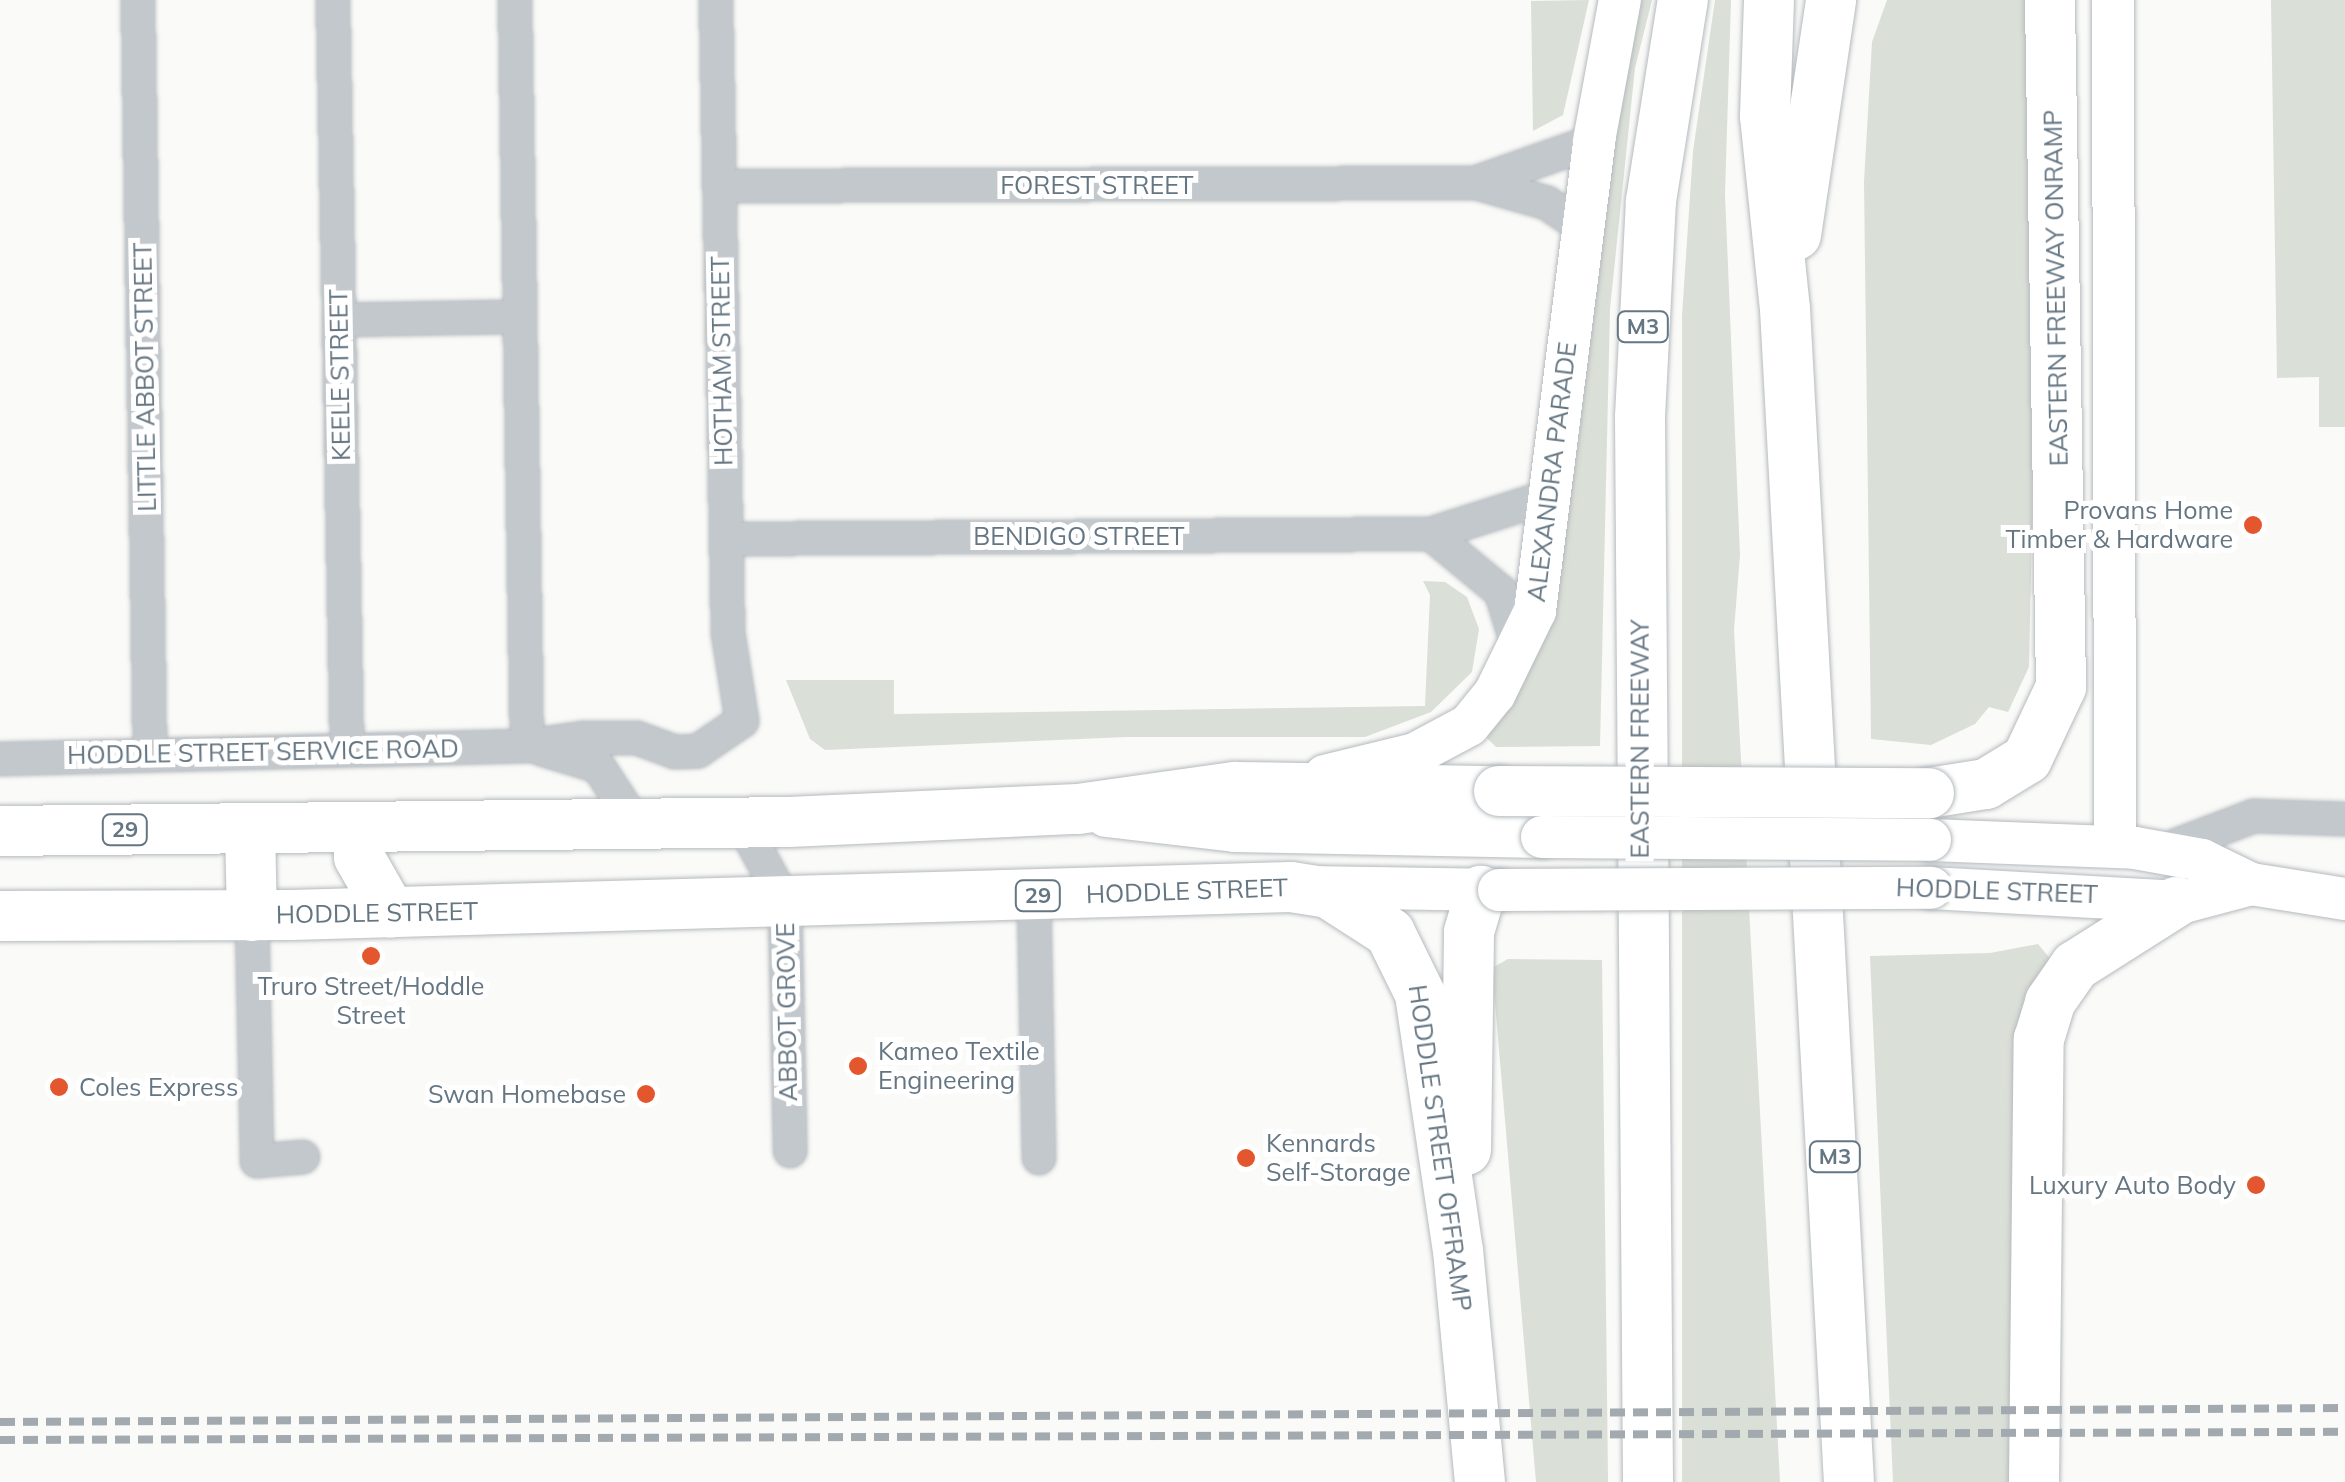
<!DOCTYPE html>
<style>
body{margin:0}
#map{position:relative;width:2345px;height:1482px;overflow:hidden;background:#fafaf8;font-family:Mulish,sans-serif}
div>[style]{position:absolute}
.green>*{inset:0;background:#dadfd7}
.roads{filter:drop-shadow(0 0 2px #b5babe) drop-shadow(0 0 2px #b5babe)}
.minor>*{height:32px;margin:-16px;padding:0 16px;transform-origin:16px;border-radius:16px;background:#c3c8cc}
.major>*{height:42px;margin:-21px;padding:0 21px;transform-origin:21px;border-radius:21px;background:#fff}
.highway>*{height:50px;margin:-25px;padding:0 25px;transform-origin:25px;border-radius:25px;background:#fff}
.rail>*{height:8px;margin-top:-4px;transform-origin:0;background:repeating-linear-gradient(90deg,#a2aab0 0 15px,transparent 0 23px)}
.bridges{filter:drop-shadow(0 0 2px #b5babe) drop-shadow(0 0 2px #b5babe)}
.major-bridge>*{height:42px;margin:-21px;padding:0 21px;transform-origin:21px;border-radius:21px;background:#fff}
.highway-bridge>*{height:50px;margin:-25px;padding:0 25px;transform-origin:25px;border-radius:25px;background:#fff}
.dots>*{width:28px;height:28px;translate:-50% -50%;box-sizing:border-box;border:5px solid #fff;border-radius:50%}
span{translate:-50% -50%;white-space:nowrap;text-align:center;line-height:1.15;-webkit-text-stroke:10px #fff;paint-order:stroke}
.shield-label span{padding:2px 8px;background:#fff;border:2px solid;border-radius:8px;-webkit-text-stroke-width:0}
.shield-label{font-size:22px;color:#657683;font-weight:700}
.street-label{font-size:25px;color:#657683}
.poi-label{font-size:25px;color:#657683}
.right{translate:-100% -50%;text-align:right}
.left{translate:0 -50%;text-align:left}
</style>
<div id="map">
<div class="green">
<div style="clip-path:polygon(1589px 0,1563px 115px,1533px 131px,1531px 1px)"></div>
<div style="clip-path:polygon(1632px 0,1652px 0,1635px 68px,1610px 309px,1600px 746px,1496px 747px,1487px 738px)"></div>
<div style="clip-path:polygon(1715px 0,1731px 0,1725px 194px,1740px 555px,1734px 630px,1780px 1482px,1682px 1482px,1682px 316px,1693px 151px)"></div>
<div style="clip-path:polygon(1887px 0,2028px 0,2038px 240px,2029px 667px,2008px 712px,1989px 707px,1975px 724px,1931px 745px,1871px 739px,1864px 182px,1872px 42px)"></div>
<div style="clip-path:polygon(2271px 0,2345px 0,2345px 427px,2319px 427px,2319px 377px,2277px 378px)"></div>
<div style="clip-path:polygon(1423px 581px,1445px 582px,1467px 597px,1479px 629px,1472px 672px,1431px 712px,1365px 737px,1126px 737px,825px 750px,810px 739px,786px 680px,894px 680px,894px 714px,1425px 706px,1430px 595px)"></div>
<div style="clip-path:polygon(2038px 944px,2052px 961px,2014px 1482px,1893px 1482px,1870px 956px,1990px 953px)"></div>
<div style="clip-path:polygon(1508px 959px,1602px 960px,1608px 1482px,1536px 1482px,1492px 968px)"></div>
</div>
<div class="roads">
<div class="minor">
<div style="left:138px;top:0;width:755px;rotate:89.09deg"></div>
<div style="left:333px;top:0;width:750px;rotate:88.93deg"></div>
<div style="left:515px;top:0;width:746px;rotate:89.08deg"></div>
<div style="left:1477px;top:183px;width:73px;rotate:15.9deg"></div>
<div style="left:1547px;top:203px;width:42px;rotate:34.4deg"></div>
<div style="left:719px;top:186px;width:756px;rotate:-0.23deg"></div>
<div style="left:1475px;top:183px;width:126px;rotate:-19.4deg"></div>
<div style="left:339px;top:320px;width:180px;rotate:-1deg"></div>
<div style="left:1431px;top:534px;width:91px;rotate:39.6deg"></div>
<div style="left:1501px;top:592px;width:61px;rotate:72.8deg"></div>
<div style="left:726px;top:539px;width:705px;rotate:-0.41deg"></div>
<div style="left:1431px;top:534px;width:125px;rotate:-17.7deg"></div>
<div style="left:541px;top:749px;width:59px;rotate:16.6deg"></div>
<div style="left:598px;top:766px;width:68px;rotate:57deg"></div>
<div style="left:0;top:759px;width:527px;rotate:-1.41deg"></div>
<div style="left:527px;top:746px;width:57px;rotate:-8.1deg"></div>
<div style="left:583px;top:738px;width:54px"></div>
<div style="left:637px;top:738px;width:40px;rotate:20.2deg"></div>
<div style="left:675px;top:752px;width:23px;rotate:-2deg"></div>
<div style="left:698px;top:751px;width:53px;rotate:-34.3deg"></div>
<div style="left:742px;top:721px;width:89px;rotate:-99deg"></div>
<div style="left:728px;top:633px;width:633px;rotate:-91.09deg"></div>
<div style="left:742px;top:823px;width:90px;rotate:61.4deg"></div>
<div style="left:785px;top:902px;width:249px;rotate:88.8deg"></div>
<div style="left:2159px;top:852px;width:102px;rotate:-20.8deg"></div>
<div style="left:2254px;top:816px;width:91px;rotate:1.9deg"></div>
<div style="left:1034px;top:897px;width:261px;rotate:88.9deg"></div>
<div style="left:252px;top:916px;width:245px;rotate:88.8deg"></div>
<div style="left:257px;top:1161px;width:46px;rotate:-5deg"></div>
</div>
<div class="major">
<div style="left:2113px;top:0;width:846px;rotate:89.86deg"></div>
<div style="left:1325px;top:776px;width:93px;rotate:-13.7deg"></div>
<div style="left:1415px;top:754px;width:61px;rotate:-28.2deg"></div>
<div style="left:1469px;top:725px;width:41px;rotate:-50.9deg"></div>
<div style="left:1495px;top:693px;width:91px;rotate:-64deg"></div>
<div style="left:1535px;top:611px;width:474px;rotate:-82.8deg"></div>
<div style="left:1594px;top:141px;width:143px;rotate:-79.6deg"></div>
<div style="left:1106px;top:816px;width:130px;rotate:6.6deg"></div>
<div style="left:1235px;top:831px;width:307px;rotate:1.1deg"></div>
<div style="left:1930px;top:840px;width:205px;rotate:2.2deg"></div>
<div style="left:2135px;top:848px;width:68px;rotate:10.2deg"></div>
<div style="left:2202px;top:860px;width:55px;rotate:26.1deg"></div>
<div style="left:2251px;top:884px;width:95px;rotate:9.1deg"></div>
<div style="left:1310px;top:887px;width:189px;rotate:0.9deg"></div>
<div style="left:1931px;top:888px;width:253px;rotate:3.2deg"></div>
<div style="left:2184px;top:902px;width:69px;rotate:-15deg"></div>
</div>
<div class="highway">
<div style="left:1769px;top:0;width:116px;rotate:92deg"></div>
<div style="left:1765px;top:116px;width:194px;rotate:84.1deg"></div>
<div style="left:1785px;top:309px;width:1175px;rotate:86.88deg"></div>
<div style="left:1796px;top:235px;width:238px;rotate:-81.5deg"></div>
<div style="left:1929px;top:793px;width:58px;rotate:-9deg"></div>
<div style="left:1986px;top:784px;width:48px;rotate:-31.4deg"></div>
<div style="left:2027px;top:759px;width:80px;rotate:-64.7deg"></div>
<div style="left:2061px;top:687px;width:687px;rotate:-90.92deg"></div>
<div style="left:359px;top:829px;width:28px;rotate:90deg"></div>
<div style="left:359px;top:857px;width:64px;rotate:60.3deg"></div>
<div style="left:250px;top:830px;width:86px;rotate:88.7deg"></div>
<div style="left:0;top:831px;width:789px;rotate:-0.65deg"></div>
<div style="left:789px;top:822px;width:289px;rotate:-2.6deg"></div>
<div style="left:1078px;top:809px;width:159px;rotate:-8deg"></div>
<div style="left:1235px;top:787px;width:264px;rotate:0.9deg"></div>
<div style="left:0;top:916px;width:291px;rotate:-0.2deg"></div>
<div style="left:291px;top:915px;width:1000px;rotate:-1.6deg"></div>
<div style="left:1291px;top:887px;width:37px;rotate:9deg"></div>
<div style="left:1328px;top:893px;width:74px;rotate:32.8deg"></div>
<div style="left:1390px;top:933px;width:68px;rotate:63.8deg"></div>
<div style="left:1420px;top:994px;width:259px;rotate:81.6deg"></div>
<div style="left:1458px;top:1250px;width:233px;rotate:84.6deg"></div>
<div style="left:1466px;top:1150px;width:218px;rotate:-89.2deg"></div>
<div style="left:1469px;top:932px;width:43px;rotate:-73.7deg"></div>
<div style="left:1648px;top:1482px;width:1065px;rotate:-90.43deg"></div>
<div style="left:1640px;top:417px;width:216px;rotate:-87.1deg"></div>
<div style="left:1651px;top:201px;width:204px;rotate:-81deg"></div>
<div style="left:2034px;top:1482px;width:443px;rotate:-89.4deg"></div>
<div style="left:2039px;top:1039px;width:39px;rotate:-73deg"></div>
<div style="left:2050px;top:1002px;width:44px;rotate:-55.2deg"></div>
<div style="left:2075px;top:966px;width:120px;rotate:-32.4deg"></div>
</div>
</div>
<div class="rail">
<div style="left:0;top:1422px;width:2345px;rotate:-0.34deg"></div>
<div style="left:0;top:1440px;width:2345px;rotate:-0.2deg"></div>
</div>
<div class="bridges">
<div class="major-bridge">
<div style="left:1542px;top:837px;width:388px;rotate:0.4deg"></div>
<div style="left:1499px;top:890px;width:432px;rotate:-0.3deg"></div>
</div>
<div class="highway-bridge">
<div style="left:1499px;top:791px;width:430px;rotate:0.3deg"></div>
</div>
</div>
<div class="dots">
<div style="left:2253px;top:525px;background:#e4572e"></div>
<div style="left:371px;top:956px;background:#e4572e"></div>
<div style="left:858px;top:1066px;background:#e4572e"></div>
<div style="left:59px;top:1087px;background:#e4572e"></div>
<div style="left:646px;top:1094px;background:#e4572e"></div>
<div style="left:1246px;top:1158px;background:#e4572e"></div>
<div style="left:2256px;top:1185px;background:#e4572e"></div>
</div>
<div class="shield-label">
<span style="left:1643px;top:327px">M3</span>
<span style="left:125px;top:830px">29</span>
<span style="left:1038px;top:896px">29</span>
<span style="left:1835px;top:1157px">M3</span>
</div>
<div class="street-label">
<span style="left:1097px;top:185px">FOREST STREET</span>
<span style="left:2056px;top:288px;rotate:-91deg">EASTERN FREEWAY ONRAMP</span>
<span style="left:722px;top:361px;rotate:-91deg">HOTHAM STREET</span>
<span style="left:340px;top:375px;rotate:-91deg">KEELE STREET</span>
<span style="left:145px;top:377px;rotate:-91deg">LITTLE ABBOT STREET</span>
<span style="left:1552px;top:472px;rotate:-83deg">ALEXANDRA PARADE</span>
<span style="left:1079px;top:536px">BENDIGO STREET</span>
<span style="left:1640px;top:739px;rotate:-90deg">EASTERN FREEWAY</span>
<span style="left:263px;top:752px;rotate:-1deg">HODDLE STREET SERVICE ROAD</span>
<span style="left:1187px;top:891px;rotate:-2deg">HODDLE STREET</span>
<span style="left:1997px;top:891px;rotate:2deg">HODDLE STREET</span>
<span style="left:377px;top:913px;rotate:-1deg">HODDLE STREET</span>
<span style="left:787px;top:1012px;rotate:-91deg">ABBOT GROVE</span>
<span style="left:1440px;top:1148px;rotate:82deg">HODDLE STREET OFFRAMP</span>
</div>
<div class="poi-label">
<span class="right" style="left:2233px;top:525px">Provans Home<br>Timber &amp; Hardware</span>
<span style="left:371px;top:1001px">Truro Street/Hoddle<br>Street</span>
<span class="left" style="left:878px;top:1066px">Kameo Textile<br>Engineering</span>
<span class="left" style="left:79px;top:1087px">Coles Express</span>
<span class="right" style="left:626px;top:1094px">Swan Homebase</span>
<span class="left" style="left:1266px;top:1158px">Kennards<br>Self-Storage</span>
<span class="right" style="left:2236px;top:1185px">Luxury Auto Body</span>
</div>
</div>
